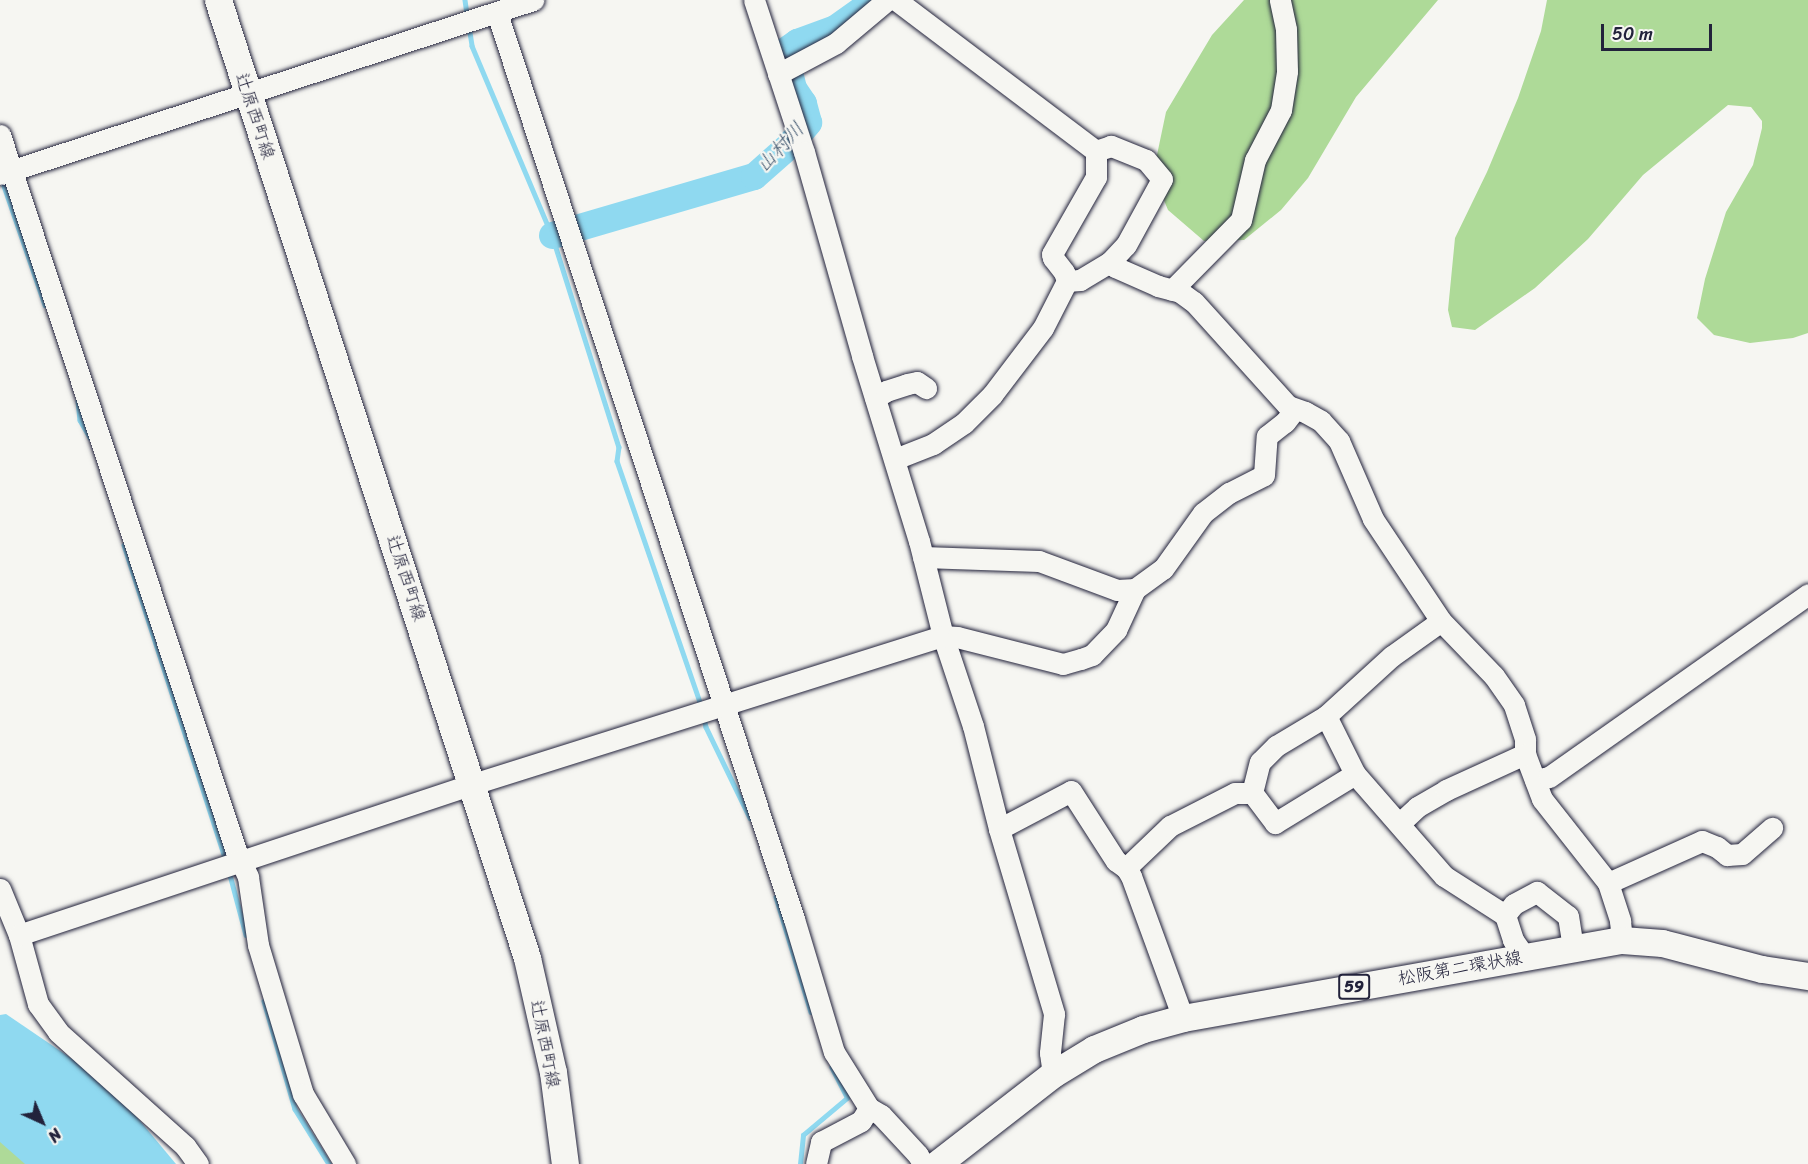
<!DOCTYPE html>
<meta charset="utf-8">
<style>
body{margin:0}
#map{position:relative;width:1808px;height:1164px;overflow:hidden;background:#f6f6f2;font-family:Sriracha,"Klee One",sans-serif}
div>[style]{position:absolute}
.green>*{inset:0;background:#aeda98}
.water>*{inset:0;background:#8fd9f0}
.stream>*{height:4.5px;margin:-2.25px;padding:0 2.25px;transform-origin:2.25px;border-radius:2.25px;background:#8fd9f0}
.river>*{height:27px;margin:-13.5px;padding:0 13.5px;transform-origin:13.5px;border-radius:13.5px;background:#8fd9f0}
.roads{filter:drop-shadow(0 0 2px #22223b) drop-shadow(0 0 2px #22223b)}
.minor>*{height:21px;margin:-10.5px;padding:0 10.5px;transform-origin:10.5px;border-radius:10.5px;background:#f6f6f2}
.major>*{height:27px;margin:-13.5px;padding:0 13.5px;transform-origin:13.5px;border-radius:13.5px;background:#f6f6f2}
span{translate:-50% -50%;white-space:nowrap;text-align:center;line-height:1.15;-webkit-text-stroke:4.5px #f6f6f2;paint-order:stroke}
.shield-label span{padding:2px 4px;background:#f6f6f2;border:2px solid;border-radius:4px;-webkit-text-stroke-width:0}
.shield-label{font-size:16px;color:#22223b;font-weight:700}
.street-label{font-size:18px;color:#22223b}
.water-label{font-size:20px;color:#435971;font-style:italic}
.north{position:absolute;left:12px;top:1092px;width:60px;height:60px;-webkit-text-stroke:4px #f6f6f2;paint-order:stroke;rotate:136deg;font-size:16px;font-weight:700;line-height:24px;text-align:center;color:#22223b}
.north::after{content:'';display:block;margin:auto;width:21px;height:27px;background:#22223b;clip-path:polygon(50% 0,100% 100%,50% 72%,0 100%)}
.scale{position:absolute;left:1601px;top:24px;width:111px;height:27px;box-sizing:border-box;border:3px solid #22223b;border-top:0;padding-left:8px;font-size:18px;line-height:21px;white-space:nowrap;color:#22223b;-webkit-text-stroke:4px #f6f6f2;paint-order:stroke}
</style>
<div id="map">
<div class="green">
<div style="clip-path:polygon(1244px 0,1438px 0,1356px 97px,1308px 178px,1281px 210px,1244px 240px,1204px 241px,1168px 210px,1153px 174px,1166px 112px,1212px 35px)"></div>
<div style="clip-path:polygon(1547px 0,1808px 0,1808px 333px,1793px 338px,1750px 343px,1714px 335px,1697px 318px,1705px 279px,1726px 212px,1753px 165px,1762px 128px,1762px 121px,1751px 107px,1728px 105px,1643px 175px,1588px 239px,1535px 288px,1475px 330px,1452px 327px,1448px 310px,1455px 238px,1487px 172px,1518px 98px,1541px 31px)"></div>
<div style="clip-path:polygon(0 1131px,35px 1164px,0 1164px)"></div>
</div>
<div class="water">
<div style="clip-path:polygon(6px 1014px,84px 1067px,136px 1116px,176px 1164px,25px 1164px,0 1142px,0 1015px)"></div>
</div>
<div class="stream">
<div style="left:465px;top:0;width:15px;rotate:82deg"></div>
<div style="left:469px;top:26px;width:20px;rotate:81deg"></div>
<div style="left:472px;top:46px;width:205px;rotate:67.1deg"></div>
<div style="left:552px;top:235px;width:222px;rotate:72.5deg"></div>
<div style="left:619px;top:447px;width:14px;rotate:98deg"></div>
<div style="left:617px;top:461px;width:258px;rotate:71deg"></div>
<div style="left:2px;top:180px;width:132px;rotate:71deg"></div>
<div style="left:78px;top:401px;width:19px;rotate:84deg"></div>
<div style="left:80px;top:420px;width:20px;rotate:60deg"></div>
<div style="left:124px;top:545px;width:331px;rotate:72.1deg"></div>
<div style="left:704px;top:717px;width:10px;rotate:79deg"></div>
<div style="left:706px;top:727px;width:101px;rotate:64.2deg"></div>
<div style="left:229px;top:871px;width:66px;rotate:75.1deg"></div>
<div style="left:776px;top:897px;width:120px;rotate:73.1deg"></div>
<div style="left:264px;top:1001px;width:112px;rotate:74deg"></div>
<div style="left:295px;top:1109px;width:65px;rotate:58.3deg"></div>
<div style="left:800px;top:1164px;width:29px;rotate:-84deg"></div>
<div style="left:803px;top:1135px;width:57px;rotate:-40.1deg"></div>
<div style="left:847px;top:1098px;width:34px;rotate:-117deg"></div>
</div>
<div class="river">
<div style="left:552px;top:235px;width:210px;rotate:-16.3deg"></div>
<div style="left:754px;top:176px;width:47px;rotate:-41.5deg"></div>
<div style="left:789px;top:145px;width:30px;rotate:-50deg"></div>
<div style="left:808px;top:122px;width:20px;rotate:-105deg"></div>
<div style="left:803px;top:103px;width:18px;rotate:-124deg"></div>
<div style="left:793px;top:88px;width:38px;rotate:-104deg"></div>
<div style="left:784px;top:51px;width:16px;rotate:-35deg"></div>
<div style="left:797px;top:42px;width:40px;rotate:-20.2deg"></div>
<div style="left:835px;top:28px;width:47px;rotate:-35.4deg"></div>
</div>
<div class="roads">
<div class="minor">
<div style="left:754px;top:0;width:160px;rotate:71.8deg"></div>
<div style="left:804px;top:152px;width:212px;rotate:74.1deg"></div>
<div style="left:862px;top:356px;width:194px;rotate:72.9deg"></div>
<div style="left:919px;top:541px;width:98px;rotate:75.8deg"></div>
<div style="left:943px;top:636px;width:95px;rotate:71.6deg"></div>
<div style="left:973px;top:726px;width:106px;rotate:75.8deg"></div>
<div style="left:999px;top:829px;width:193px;rotate:73.4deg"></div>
<div style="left:1054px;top:1014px;width:39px;rotate:96deg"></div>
<div style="left:1050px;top:1053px;width:21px;rotate:82deg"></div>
<div style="left:896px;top:0;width:251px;rotate:37.1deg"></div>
<div style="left:497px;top:13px;width:953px;rotate:71.85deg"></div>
<div style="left:794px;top:919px;width:139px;rotate:73.3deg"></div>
<div style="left:834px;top:1052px;width:66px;rotate:58deg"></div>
<div style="left:869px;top:1108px;width:14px;rotate:30deg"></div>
<div style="left:881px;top:1115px;width:54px;rotate:47.2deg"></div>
<div style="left:918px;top:1155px;width:10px;rotate:61deg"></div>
<div style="left:778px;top:74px;width:66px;rotate:-28.1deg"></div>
<div style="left:836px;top:43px;width:67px;rotate:-40.1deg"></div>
<div style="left:0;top:135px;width:754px;rotate:71.76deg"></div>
<div style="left:236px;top:851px;width:29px;rotate:65deg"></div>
<div style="left:248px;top:877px;width:69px;rotate:81.6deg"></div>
<div style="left:258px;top:945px;width:156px;rotate:73.2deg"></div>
<div style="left:303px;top:1094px;width:82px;rotate:59deg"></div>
<div style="left:1px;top:174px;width:560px;rotate:-18.11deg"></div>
<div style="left:1110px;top:262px;width:7px;rotate:45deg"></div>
<div style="left:1115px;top:267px;width:47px;rotate:23.8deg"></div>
<div style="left:1158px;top:286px;width:23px;rotate:15deg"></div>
<div style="left:1180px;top:292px;width:17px;rotate:36deg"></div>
<div style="left:1194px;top:302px;width:140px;rotate:47.9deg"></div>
<div style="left:1288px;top:406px;width:18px;rotate:19deg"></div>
<div style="left:1305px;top:412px;width:18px;rotate:29deg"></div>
<div style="left:1321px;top:421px;width:27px;rotate:48deg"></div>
<div style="left:1339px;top:441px;width:85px;rotate:66.4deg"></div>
<div style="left:1373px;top:519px;width:123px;rotate:56.3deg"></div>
<div style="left:1441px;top:621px;width:76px;rotate:46.1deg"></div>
<div style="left:1494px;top:676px;width:35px;rotate:55deg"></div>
<div style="left:1514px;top:705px;width:36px;rotate:72deg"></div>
<div style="left:1525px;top:739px;width:15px;rotate:90deg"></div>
<div style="left:1525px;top:754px;width:48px;rotate:69.3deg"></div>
<div style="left:1542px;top:799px;width:107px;rotate:51.8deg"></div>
<div style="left:1608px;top:883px;width:40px;rotate:72deg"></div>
<div style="left:1620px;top:921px;width:19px;rotate:84deg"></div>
<div style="left:1067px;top:281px;width:13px;rotate:-4deg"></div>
<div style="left:1080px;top:280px;width:35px;rotate:-31deg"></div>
<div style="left:1110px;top:262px;width:23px;rotate:-47deg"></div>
<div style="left:1126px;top:245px;width:75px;rotate:-61.4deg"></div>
<div style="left:1162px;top:179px;width:25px;rotate:-130deg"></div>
<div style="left:1146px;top:160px;width:38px;rotate:-158deg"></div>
<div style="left:1111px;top:146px;width:16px;rotate:162deg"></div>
<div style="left:1067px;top:281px;width:9px;rotate:-108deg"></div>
<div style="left:1064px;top:272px;width:18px;rotate:-128deg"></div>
<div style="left:1053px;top:258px;width:4px;rotate:-104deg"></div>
<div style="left:1052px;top:254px;width:89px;rotate:-60.3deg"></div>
<div style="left:1096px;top:177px;width:26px;rotate:-90deg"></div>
<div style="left:1172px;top:290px;width:98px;rotate:-45.4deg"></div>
<div style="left:1241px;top:220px;width:62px;rotate:-76.9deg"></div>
<div style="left:1255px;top:160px;width:56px;rotate:-62.5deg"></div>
<div style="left:1281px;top:110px;width:39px;rotate:-81deg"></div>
<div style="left:1287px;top:71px;width:42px;rotate:-91.4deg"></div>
<div style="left:1286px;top:29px;width:30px;rotate:-102deg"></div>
<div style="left:875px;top:398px;width:13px;rotate:-32deg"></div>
<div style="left:886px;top:391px;width:22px;rotate:-18deg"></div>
<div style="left:907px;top:384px;width:10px;rotate:-11deg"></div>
<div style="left:917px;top:382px;width:11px;rotate:34deg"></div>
<div style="left:895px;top:459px;width:41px;rotate:-21.5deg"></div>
<div style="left:933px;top:444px;width:37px;rotate:-34deg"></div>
<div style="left:964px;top:423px;width:40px;rotate:-45deg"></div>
<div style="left:992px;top:395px;width:84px;rotate:-52.7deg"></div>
<div style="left:1043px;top:328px;width:53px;rotate:-62.9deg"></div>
<div style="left:923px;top:557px;width:116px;rotate:2deg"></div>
<div style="left:1039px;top:561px;width:83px;rotate:20.4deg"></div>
<div style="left:1117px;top:590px;width:18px;rotate:-3deg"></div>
<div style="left:1326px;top:716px;width:65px;rotate:63.4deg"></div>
<div style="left:1355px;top:774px;width:135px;rotate:48.9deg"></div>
<div style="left:1444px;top:876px;width:72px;rotate:32.6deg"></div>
<div style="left:1505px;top:915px;width:26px;rotate:72deg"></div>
<div style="left:1513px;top:940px;width:19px;rotate:55deg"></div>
<div style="left:1355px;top:774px;width:94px;rotate:148.5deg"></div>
<div style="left:1275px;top:823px;width:38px;rotate:-127deg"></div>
<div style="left:1252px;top:793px;width:32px;rotate:-76deg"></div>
<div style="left:1260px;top:762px;width:23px;rotate:-45deg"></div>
<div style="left:1276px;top:746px;width:58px;rotate:-31deg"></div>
<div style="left:1326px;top:716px;width:89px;rotate:-42.3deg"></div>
<div style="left:1392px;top:656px;width:60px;rotate:-35.5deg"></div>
<div style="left:1535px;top:780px;width:14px;rotate:-12deg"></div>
<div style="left:1549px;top:777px;width:317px;rotate:-35.2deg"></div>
<div style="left:1400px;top:823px;width:23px;rotate:-43deg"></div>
<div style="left:1417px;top:807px;width:34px;rotate:-30deg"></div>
<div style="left:1446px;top:790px;width:87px;rotate:-24.5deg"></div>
<div style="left:999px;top:829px;width:81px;rotate:-27.8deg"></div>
<div style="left:1071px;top:791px;width:83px;rotate:57.3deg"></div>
<div style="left:1116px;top:861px;width:12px;rotate:35deg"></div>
<div style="left:1126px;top:868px;width:9px;rotate:58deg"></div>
<div style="left:1131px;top:876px;width:151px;rotate:69.9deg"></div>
<div style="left:1126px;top:868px;width:61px;rotate:-43.7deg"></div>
<div style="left:1170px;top:826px;width:73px;rotate:-26.9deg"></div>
<div style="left:1235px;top:793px;width:17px"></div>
<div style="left:1608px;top:883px;width:103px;rotate:-24.1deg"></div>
<div style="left:1702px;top:841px;width:16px;rotate:22deg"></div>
<div style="left:1717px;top:847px;width:13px;rotate:39deg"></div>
<div style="left:1727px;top:855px;width:15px;rotate:-4deg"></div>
<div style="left:1742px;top:854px;width:40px;rotate:-41deg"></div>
<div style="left:0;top:889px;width:50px;rotate:67.6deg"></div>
<div style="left:19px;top:935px;width:72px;rotate:74.6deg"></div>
<div style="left:38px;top:1004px;width:34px;rotate:54deg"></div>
<div style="left:58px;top:1032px;width:171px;rotate:41.9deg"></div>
<div style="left:185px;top:1146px;width:22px;rotate:54deg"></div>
<div style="left:1505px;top:915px;width:14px;rotate:-51deg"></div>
<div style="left:1514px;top:904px;width:26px;rotate:-28deg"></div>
<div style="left:1537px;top:892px;width:39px;rotate:38deg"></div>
<div style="left:1568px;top:916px;width:32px;rotate:81deg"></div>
<div style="left:19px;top:935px;width:478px;rotate:-18.4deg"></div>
<div style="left:473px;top:784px;width:493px;rotate:-17.5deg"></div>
<div style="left:943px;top:636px;width:14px;rotate:4deg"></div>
<div style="left:957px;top:637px;width:109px;rotate:14.3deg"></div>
<div style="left:1063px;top:664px;width:19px;rotate:-16deg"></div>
<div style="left:1081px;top:659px;width:12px;rotate:-20deg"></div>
<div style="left:1092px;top:655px;width:35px;rotate:-46deg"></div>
<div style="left:1116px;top:630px;width:45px;rotate:-65.1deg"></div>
<div style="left:1135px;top:589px;width:34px;rotate:-36deg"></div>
<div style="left:1163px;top:569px;width:69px;rotate:-54.5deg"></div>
<div style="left:1203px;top:513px;width:33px;rotate:-38deg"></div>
<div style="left:1229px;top:493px;width:39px;rotate:-27deg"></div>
<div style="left:1264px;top:475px;width:39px;rotate:-86deg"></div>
<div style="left:1267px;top:436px;width:23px;rotate:-38deg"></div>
<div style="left:1285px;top:422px;width:16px;rotate:-52deg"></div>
<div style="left:816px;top:1164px;width:23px;rotate:-77deg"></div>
<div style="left:821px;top:1142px;width:45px;rotate:-27.7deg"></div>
<div style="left:861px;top:1121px;width:15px;rotate:-58deg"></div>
</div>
<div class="major">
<div style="left:218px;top:0;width:1007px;rotate:72.12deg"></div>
<div style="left:527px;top:958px;width:117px;rotate:77.2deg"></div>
<div style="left:553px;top:1072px;width:93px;rotate:82.6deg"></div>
<div style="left:937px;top:1164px;width:147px;rotate:-37.8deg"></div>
<div style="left:1053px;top:1074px;width:48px;rotate:-31.4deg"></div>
<div style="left:1094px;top:1049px;width:53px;rotate:-22.2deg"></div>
<div style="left:1143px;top:1029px;width:41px;rotate:-15.4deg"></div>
<div style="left:1183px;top:1018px;width:446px;rotate:-10.1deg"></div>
<div style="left:1622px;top:940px;width:40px;rotate:4.3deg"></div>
<div style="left:1662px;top:943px;width:103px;rotate:14.6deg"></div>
<div style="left:1762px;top:969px;width:47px;rotate:8.7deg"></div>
</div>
</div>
<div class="shield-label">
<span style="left:1354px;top:987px">59</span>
</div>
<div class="street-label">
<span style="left:255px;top:116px;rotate:72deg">辻原西町線</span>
<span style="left:406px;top:578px;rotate:72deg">辻原西町線</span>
<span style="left:1460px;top:968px;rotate:-10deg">松阪第二環状線</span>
<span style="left:545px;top:1044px;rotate:79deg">辻原西町線</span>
</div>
<div class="water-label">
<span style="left:780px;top:147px;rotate:-47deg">山村川</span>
</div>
<div class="north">N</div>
<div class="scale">50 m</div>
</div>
